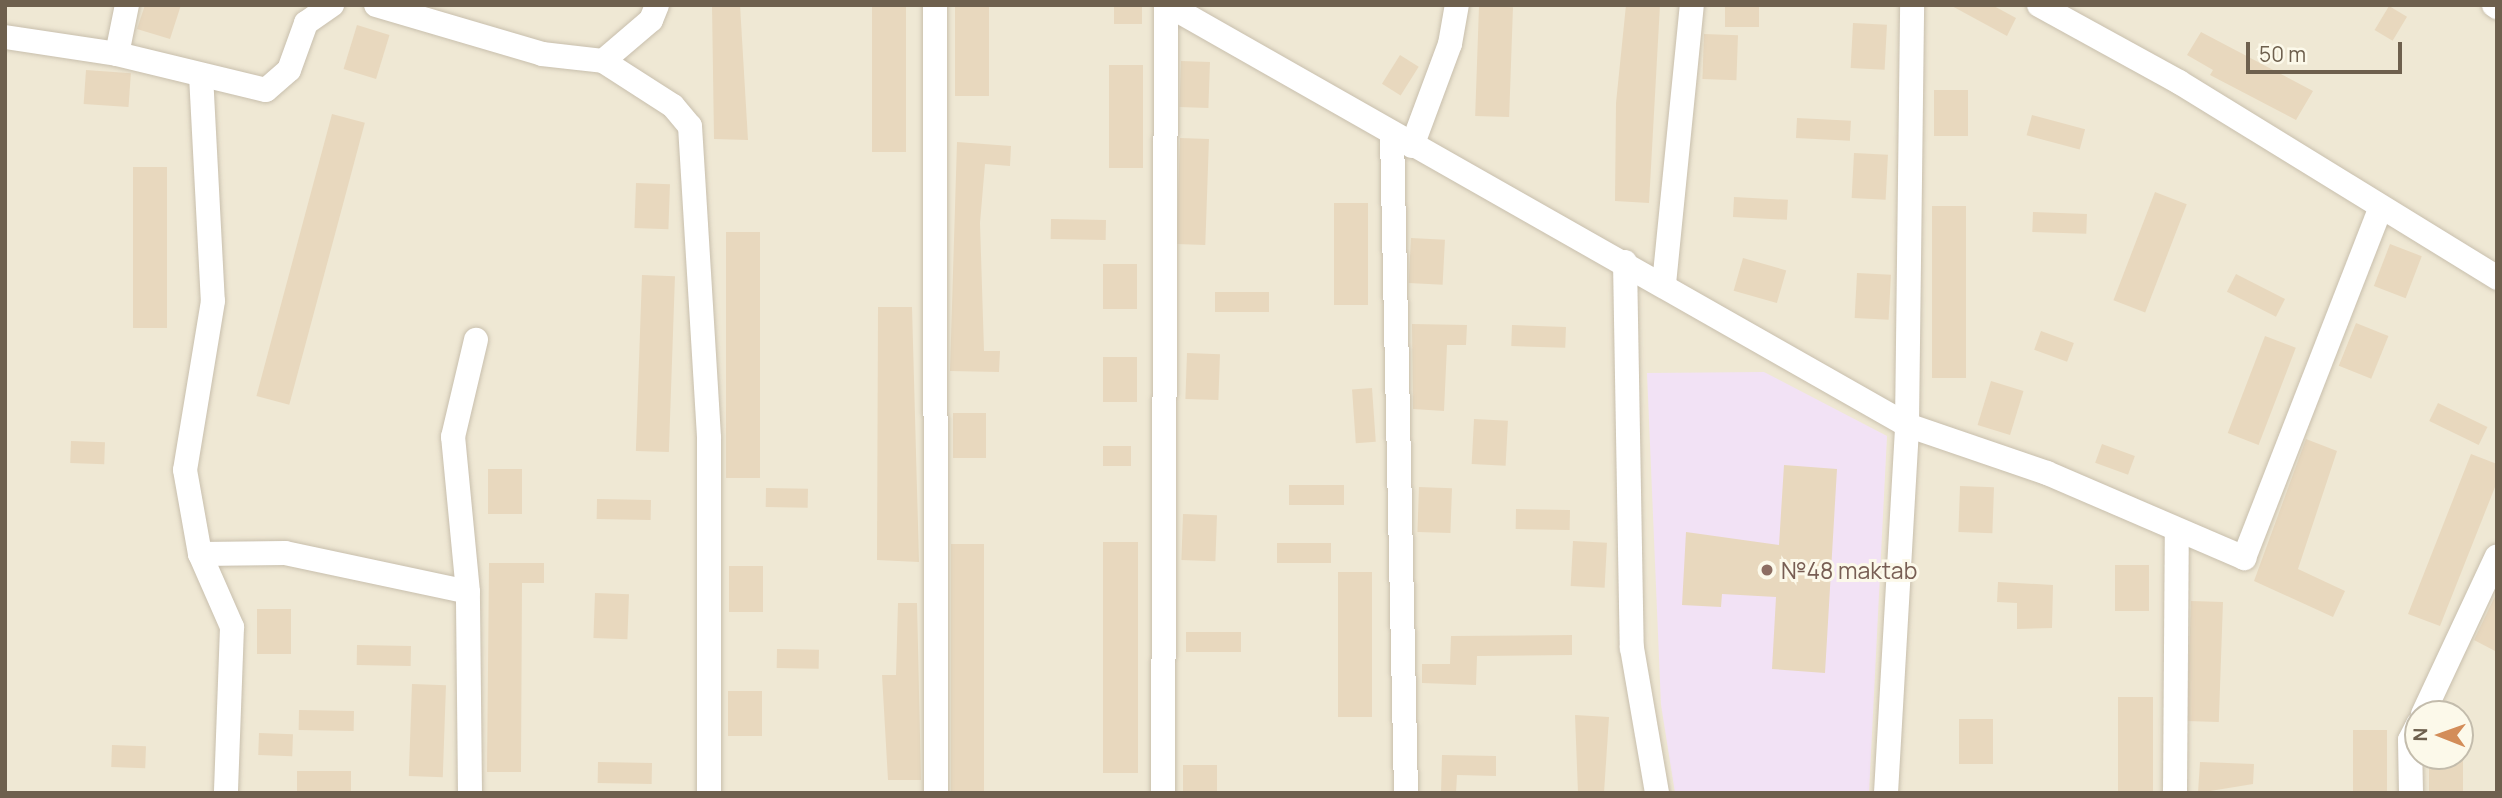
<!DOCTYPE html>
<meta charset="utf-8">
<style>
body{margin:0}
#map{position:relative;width:2502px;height:798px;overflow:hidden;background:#f9f5e5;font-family:Manrope,sans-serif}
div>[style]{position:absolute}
.residential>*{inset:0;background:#efe8d4}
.education>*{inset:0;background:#f2e2f5}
.building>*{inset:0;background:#e8d8be;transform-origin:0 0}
.roads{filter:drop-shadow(0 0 2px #c8bfad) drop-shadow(0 0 2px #c8bfad)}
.minor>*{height:24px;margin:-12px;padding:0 12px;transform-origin:12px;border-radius:12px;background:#fff}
.dots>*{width:19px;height:19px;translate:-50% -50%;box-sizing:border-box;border:4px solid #fcf9ea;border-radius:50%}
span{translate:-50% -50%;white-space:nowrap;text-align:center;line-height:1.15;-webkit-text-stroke:6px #fcf9ea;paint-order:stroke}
.education-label{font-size:23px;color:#785e54}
.left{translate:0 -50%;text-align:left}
.frame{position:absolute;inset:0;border:7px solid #6e604e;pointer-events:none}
.north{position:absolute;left:2404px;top:700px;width:70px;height:70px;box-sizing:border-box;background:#fcf9ea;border:2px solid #c3bcac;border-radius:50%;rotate:271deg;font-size:19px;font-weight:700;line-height:28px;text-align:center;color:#6e604e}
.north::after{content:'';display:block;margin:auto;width:24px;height:32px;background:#d38d59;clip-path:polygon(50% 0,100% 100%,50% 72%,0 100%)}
.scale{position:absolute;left:2246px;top:42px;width:156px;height:32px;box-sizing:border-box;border:4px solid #6e604e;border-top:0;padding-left:9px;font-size:21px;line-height:24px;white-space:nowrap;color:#6e604e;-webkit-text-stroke:5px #fcf9ea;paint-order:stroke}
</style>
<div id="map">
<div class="residential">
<div style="clip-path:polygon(evenodd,5px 5px,2497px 5px,2497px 793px,5px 793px,5px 5px,2418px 714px,2460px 714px,2460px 756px,2418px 756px,2418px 714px)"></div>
</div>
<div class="education">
<div style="clip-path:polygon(1764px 372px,1887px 436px,1869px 793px,1675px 793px,1661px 705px,1647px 373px)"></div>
</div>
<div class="building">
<div style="clip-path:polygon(145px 5px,181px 5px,170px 39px,137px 29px)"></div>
<div style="clip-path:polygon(712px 5px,740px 5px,748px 140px,714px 139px)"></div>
<div style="left:872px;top:5px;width:34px;height:147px"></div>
<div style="left:955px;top:5px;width:34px;height:91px"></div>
<div style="left:1114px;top:5px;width:28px;height:19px"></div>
<div style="clip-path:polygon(1626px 5px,1660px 5px,1649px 203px,1615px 201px,1616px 103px)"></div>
<div style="clip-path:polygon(1950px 5px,1992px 5px,2016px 18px,2007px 36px)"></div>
<div style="left:1479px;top:6px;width:34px;height:110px;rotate:2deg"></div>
<div style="left:1725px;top:6px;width:34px;height:21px"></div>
<div style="left:2389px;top:6px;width:21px;height:28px;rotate:31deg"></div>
<div style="left:1853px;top:23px;width:34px;height:45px;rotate:3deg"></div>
<div style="left:357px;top:25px;width:34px;height:46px;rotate:17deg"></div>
<div style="clip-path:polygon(2201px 32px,2313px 91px,2296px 120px,2210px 75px,2213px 70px,2187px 55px)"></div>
<div style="left:1704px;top:34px;width:34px;height:45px;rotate:2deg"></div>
<div style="left:1400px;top:55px;width:22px;height:34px;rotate:32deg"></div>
<div style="left:1181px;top:61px;width:29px;height:46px;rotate:2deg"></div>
<div style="left:1109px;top:65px;width:34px;height:103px"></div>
<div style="left:86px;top:70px;width:45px;height:34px;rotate:4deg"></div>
<div style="left:1934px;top:90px;width:34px;height:46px"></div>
<div style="left:332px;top:114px;width:34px;height:292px;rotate:15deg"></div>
<div style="left:2032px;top:115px;width:55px;height:21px;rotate:15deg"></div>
<div style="left:1797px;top:118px;width:54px;height:20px;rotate:3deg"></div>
<div style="left:1180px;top:138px;width:29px;height:106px;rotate:2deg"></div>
<div style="clip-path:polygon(957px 142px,1011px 146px,1010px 166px,985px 164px,980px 223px,984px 351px,1000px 351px,999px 372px,950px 371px)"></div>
<div style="left:1854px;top:153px;width:34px;height:45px;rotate:3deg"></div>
<div style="left:167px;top:167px;width:161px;height:34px;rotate:90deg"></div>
<div style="left:636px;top:183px;width:34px;height:45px;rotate:2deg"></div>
<div style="left:2155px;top:192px;width:34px;height:116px;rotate:21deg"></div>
<div style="left:1734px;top:197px;width:54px;height:20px;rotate:3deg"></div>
<div style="left:1334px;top:203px;width:34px;height:102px"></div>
<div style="left:1932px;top:206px;width:34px;height:172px"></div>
<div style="left:2033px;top:212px;width:54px;height:20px;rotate:2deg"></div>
<div style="left:1051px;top:219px;width:55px;height:20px;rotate:1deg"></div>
<div style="left:726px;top:232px;width:34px;height:246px"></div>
<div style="left:1411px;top:238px;width:34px;height:45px;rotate:3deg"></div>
<div style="left:2390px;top:244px;width:34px;height:45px;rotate:21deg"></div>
<div style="left:1743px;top:258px;width:45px;height:34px;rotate:16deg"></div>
<div style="left:1103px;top:264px;width:34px;height:45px"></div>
<div style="left:1857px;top:273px;width:34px;height:45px;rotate:3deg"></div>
<div style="left:2236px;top:274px;width:55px;height:20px;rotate:27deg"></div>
<div style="left:642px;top:275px;width:33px;height:176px;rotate:2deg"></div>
<div style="left:1215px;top:292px;width:54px;height:20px"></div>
<div style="clip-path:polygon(878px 307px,912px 307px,919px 562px,877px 560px)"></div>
<div style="left:2356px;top:323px;width:35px;height:46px;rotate:22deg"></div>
<div style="clip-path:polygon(1412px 324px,1467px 325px,1466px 345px,1447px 345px,1444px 411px,1413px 409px)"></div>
<div style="left:1512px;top:325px;width:54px;height:21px;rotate:2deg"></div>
<div style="left:2041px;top:331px;width:35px;height:20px;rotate:20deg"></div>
<div style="left:2265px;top:336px;width:33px;height:104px;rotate:21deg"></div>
<div style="left:1187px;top:353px;width:33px;height:46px;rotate:2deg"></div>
<div style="left:1103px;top:357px;width:34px;height:45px"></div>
<div style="left:1991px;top:381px;width:34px;height:46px;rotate:17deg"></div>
<div style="left:1372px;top:388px;width:54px;height:20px;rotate:86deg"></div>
<div style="left:2438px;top:403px;width:55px;height:20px;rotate:26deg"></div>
<div style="left:953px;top:413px;width:33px;height:45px"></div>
<div style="left:1474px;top:419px;width:34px;height:45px;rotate:3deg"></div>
<div style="clip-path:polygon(2306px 439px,2337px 451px,2298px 569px,2345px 591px,2333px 617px,2254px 581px)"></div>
<div style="left:71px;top:441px;width:34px;height:22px;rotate:2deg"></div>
<div style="left:2102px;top:444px;width:35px;height:20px;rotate:20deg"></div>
<div style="left:1103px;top:446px;width:28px;height:20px"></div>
<div style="clip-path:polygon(2471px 454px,2497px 464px,2497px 482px,2440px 626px,2408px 614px)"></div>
<div style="clip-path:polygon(1784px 465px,1837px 469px,1825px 673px,1772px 669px,1776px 597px,1722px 594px,1721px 607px,1682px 605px,1686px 532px,1779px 545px)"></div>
<div style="left:488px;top:469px;width:34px;height:45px"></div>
<div style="left:1289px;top:485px;width:55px;height:20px"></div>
<div style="left:1960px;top:486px;width:34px;height:46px;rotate:2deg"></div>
<div style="left:1419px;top:487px;width:33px;height:45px;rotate:2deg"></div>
<div style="left:766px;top:488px;width:42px;height:19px;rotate:1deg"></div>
<div style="left:597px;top:499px;width:54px;height:20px;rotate:1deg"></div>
<div style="left:1516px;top:509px;width:54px;height:20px;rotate:1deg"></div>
<div style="left:1183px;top:514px;width:34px;height:46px;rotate:2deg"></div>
<div style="left:1573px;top:541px;width:34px;height:45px;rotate:3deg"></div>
<div style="left:1103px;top:542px;width:35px;height:231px"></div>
<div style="left:1277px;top:543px;width:54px;height:20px"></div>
<div style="left:951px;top:544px;width:33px;height:249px"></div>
<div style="clip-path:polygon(489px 563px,544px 563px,544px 583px,522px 583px,521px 772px,487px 772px)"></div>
<div style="left:2115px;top:565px;width:34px;height:46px"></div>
<div style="left:729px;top:566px;width:34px;height:46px"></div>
<div style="left:1338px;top:572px;width:34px;height:145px"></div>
<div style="clip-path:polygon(1998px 582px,2053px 585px,2052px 628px,2017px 629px,2017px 603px,1997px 602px)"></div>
<div style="clip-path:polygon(2497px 592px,2497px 652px,2474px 640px)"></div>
<div style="left:595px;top:593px;width:34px;height:45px;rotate:2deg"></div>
<div style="left:2191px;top:601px;width:32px;height:120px;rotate:2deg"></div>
<div style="clip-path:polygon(898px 603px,917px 603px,921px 780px,888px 780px,882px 675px,896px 675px)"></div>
<div style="left:257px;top:609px;width:34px;height:45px"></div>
<div style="left:1186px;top:632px;width:55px;height:20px"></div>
<div style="clip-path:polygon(1572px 635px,1572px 655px,1477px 656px,1476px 685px,1422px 683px,1422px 664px,1450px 664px,1451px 636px)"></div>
<div style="left:357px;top:645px;width:54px;height:20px;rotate:1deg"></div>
<div style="left:777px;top:649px;width:42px;height:19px;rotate:1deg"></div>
<div style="left:412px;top:684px;width:34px;height:92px;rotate:2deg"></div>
<div style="left:728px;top:691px;width:34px;height:45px"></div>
<div style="left:2118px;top:697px;width:35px;height:96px"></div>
<div style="left:299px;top:710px;width:55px;height:20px;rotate:1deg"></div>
<div style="clip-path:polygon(1575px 715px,1609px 717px,1604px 793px,1578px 793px)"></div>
<div style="left:1959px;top:719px;width:34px;height:45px"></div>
<div style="left:2353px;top:730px;width:34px;height:63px"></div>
<div style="left:259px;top:733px;width:34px;height:22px;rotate:2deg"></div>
<div style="left:112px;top:745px;width:34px;height:22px;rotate:2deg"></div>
<div style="clip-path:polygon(1442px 755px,1496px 756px,1496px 776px,1457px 775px,1456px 793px,1441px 793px)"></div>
<div style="left:2429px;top:756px;width:34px;height:37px"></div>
<div style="left:598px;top:762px;width:54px;height:21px;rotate:1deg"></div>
<div style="clip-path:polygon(2200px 762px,2254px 764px,2253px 784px,2198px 793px)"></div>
<div style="left:1183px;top:765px;width:34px;height:28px"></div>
<div style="left:297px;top:771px;width:54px;height:20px"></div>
</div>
<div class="roads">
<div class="minor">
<div style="left:376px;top:5px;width:173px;rotate:16.4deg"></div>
<div style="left:542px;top:54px;width:61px;rotate:6.5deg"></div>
<div style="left:603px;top:61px;width:83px;rotate:32.7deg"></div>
<div style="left:673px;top:106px;width:26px;rotate:50deg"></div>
<div style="left:690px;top:126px;width:313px;rotate:86.5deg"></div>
<div style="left:709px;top:438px;width:355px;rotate:90deg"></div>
<div style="left:935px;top:5px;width:788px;rotate:89.93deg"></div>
<div style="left:1168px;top:5px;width:850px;rotate:29.61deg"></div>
<div style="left:1907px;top:425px;width:148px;rotate:18.9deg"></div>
<div style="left:2047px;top:473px;width:215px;rotate:23.3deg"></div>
<div style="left:2244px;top:558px;width:374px;rotate:-68.7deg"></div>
<div style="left:2039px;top:5px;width:160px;rotate:28.8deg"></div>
<div style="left:2179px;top:82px;width:374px;rotate:31.6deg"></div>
<div style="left:2494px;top:5px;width:4px;rotate:34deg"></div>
<div style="left:5px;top:37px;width:113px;rotate:8.6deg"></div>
<div style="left:117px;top:54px;width:153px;rotate:13.6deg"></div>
<div style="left:266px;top:90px;width:30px;rotate:-41deg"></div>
<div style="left:289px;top:70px;width:50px;rotate:-70.1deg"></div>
<div style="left:306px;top:23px;width:32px;rotate:-35deg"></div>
<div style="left:117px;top:54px;width:50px;rotate:-78.5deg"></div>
<div style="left:603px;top:61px;width:63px;rotate:-40.5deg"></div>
<div style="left:651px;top:20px;width:16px;rotate:-68deg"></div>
<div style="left:201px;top:75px;width:226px;rotate:87deg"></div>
<div style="left:213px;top:301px;width:171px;rotate:99.4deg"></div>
<div style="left:185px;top:470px;width:85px;rotate:79.9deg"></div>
<div style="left:200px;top:554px;width:80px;rotate:66.3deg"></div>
<div style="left:232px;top:627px;width:166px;rotate:92.1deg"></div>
<div style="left:1392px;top:135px;width:658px;rotate:88.78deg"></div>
<div style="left:1412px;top:146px;width:109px;rotate:-69.6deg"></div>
<div style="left:1450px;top:44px;width:40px;rotate:-80deg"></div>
<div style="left:1625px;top:262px;width:386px;rotate:89deg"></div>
<div style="left:1632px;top:648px;width:147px;rotate:80.2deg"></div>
<div style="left:1664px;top:284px;width:280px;rotate:-84.3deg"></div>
<div style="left:200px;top:554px;width:85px;rotate:-0.7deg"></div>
<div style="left:285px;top:553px;width:187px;rotate:12deg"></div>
<div style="left:2423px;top:714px;width:174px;rotate:-64.9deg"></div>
<div style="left:470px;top:793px;width:201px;rotate:-90.6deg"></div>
<div style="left:468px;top:592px;width:156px;rotate:-95.5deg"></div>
<div style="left:453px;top:437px;width:100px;rotate:-76.7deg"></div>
<div style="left:1163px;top:793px;width:788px;rotate:-89.78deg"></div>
<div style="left:1886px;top:793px;width:369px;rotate:-86.7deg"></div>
<div style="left:1907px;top:425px;width:420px;rotate:-89.3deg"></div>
<div style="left:2175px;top:793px;width:261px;rotate:-89.6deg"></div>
<div style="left:2411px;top:793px;width:53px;rotate:-91.1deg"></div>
<div style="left:2410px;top:740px;width:18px;rotate:-63deg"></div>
</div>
</div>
<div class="dots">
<div style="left:1767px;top:570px;background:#8d6e63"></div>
</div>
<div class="education-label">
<span class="left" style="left:1781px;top:570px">№48 maktab</span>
</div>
<div class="frame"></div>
<div class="north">N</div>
<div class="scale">50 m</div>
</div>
